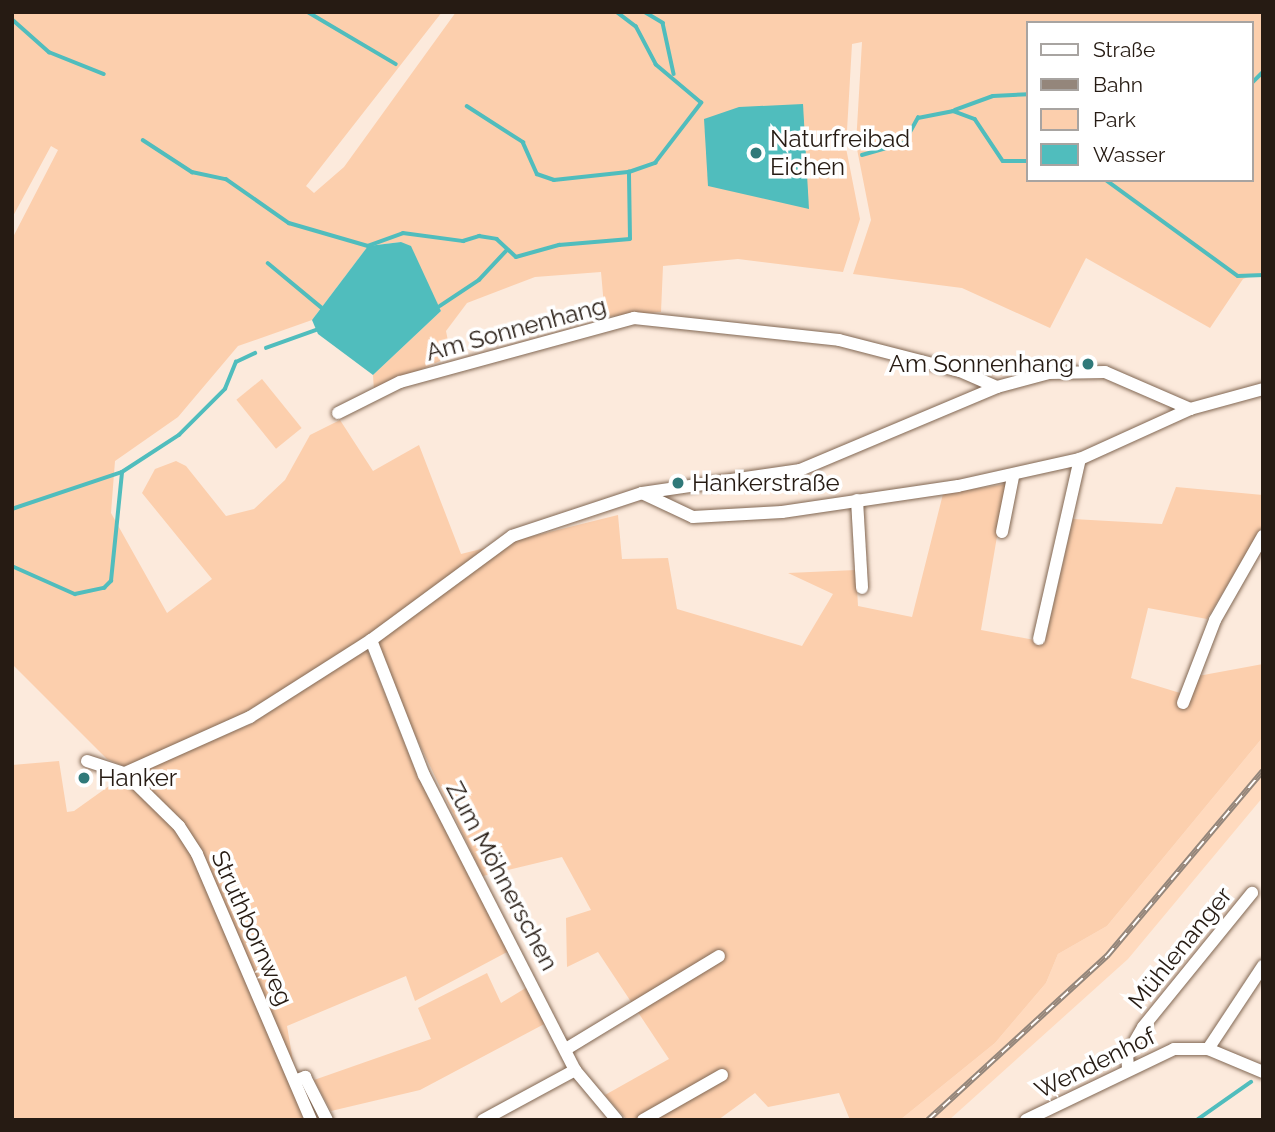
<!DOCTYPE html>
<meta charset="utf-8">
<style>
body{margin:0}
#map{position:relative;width:1275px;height:1132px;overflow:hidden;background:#fceadc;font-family:Raleway,sans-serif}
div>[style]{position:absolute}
.built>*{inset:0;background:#ffdabe}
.green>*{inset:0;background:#fccfad;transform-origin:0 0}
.water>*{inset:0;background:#50bdbd}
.stream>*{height:3.5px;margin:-1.75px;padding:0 1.75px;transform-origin:1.75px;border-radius:1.75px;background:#50bdbd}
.roads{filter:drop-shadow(0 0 2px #816753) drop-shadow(0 0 2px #816753)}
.minor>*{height:12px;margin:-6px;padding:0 6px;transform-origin:6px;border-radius:6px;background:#fff}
.rail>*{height:6px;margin-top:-3px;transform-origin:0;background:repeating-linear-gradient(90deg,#fff 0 10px,#94867b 0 20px);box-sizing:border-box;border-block:2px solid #94867b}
.dots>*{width:19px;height:19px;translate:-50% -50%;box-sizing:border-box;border:4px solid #fff;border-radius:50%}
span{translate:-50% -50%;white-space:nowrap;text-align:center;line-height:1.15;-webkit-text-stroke:7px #fff;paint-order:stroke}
.poi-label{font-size:24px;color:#261b13}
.left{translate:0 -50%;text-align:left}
.right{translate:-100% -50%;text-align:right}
.street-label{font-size:24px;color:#261b13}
.frame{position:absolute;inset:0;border:14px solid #261b13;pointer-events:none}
.legend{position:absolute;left:1026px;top:21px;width:228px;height:161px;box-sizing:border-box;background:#fff;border:2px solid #a8a4a1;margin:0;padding:9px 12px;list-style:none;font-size:21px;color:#261b13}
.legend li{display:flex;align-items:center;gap:14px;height:35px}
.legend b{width:35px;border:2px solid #a8a4a1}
</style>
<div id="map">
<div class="built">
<div style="clip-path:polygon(1263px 737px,1263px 797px,1128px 959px,949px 1120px,900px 1120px,995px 1043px,1046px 983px,1058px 954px,1107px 926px)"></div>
</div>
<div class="green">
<div style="clip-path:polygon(evenodd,12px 12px,442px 12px,306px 186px,314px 193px,344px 167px,456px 12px,1263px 12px,1263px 272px,1243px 279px,1210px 328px,1086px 258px,1050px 328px,962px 288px,853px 274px,871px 220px,856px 144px,862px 42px,852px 44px,846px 148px,860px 219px,843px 272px,738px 259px,663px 266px,661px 312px,605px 317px,601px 272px,535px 277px,467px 303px,446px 331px,451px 356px,374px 391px,373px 375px,441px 311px,401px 242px,368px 246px,312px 320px,238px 346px,178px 417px,115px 461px,111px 513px,167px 613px,212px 579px,142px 493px,155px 469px,176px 461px,186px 466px,226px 516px,254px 509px,285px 480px,310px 435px,340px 420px,373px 471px,419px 445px,461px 554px,618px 515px,622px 559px,668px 558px,677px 609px,802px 646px,833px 594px,788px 573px,856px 570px,858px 606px,912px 617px,943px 494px,1006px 484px,981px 630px,1045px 642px,1073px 519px,1162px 524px,1176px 487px,1263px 495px,1263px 525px,1207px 619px,1148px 608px,1131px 678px,1190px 696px,1198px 676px,1263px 664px,1263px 737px,1107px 926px,1058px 954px,1046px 983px,995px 1043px,900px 1120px,850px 1120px,839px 1093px,768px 1107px,755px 1093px,718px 1120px,627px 1120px,605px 1095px,669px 1059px,598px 952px,567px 967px,566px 918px,591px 910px,562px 857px,483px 876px,368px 637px,246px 712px,125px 767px,107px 759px,12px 664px,12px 239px,58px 150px,51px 146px,12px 218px,12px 12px,1028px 23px,1252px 23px,1252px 180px,1028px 180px,1028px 23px)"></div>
<div style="left:262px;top:379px;width:63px;height:33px;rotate:51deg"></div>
<div style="clip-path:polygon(367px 649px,418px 777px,509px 951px,415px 1001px,406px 976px,287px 1026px,303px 1120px,12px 1120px,12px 765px,59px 761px,67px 812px,74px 811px,116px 781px,251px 724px)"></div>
<div style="clip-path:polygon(487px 973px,501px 1003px,529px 986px,548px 1022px,420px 1090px,331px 1111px,314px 1080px,431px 1039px,418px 1008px)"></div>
</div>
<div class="water">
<div style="clip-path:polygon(803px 104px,809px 209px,708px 186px,704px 119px,739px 107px)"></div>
<div style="clip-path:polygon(401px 242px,411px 246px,441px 311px,373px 375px,318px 334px,312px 320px,368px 246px)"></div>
</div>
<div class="stream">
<div style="left:308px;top:12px;width:102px;rotate:30.6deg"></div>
<div style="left:645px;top:12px;width:21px;rotate:31deg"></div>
<div style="left:663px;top:23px;width:52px;rotate:77.8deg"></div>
<div style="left:12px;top:19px;width:50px;rotate:41.7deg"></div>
<div style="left:49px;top:52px;width:59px;rotate:21.8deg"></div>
<div style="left:1252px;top:83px;width:16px;rotate:-45deg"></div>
<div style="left:467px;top:106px;width:67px;rotate:32.7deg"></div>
<div style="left:523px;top:142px;width:35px;rotate:66deg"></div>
<div style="left:537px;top:174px;width:18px;rotate:19deg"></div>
<div style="left:554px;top:180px;width:74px;rotate:-6.2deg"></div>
<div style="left:955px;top:110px;width:40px;rotate:-20.2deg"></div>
<div style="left:993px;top:96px;width:35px;rotate:-3deg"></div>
<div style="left:143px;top:140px;width:59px;rotate:33.1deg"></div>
<div style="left:192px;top:172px;width:35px;rotate:12deg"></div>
<div style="left:226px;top:179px;width:77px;rotate:34.9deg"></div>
<div style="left:289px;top:223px;width:82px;rotate:16.2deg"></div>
<div style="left:368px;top:246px;width:37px;rotate:-20deg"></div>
<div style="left:403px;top:233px;width:61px;rotate:7.6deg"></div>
<div style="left:463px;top:241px;width:17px;rotate:-17deg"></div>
<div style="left:479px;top:236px;width:18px;rotate:9deg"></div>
<div style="left:497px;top:239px;width:26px;rotate:43deg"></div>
<div style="left:516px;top:257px;width:45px;rotate:-15.6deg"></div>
<div style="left:559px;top:245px;width:71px;rotate:-4.8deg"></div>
<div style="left:630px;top:239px;width:67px;rotate:-90.9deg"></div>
<div style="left:629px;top:172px;width:28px;rotate:-19deg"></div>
<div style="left:655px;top:163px;width:76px;rotate:-52.5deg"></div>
<div style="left:701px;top:103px;width:59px;rotate:-139.8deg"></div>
<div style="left:656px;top:65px;width:43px;rotate:-117.8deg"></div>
<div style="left:636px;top:27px;width:25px;rotate:-143deg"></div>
<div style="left:862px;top:155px;width:44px;rotate:-15.9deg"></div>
<div style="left:904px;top:143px;width:29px;rotate:-61deg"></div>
<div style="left:918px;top:118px;width:36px;rotate:-11deg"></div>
<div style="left:953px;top:111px;width:23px;rotate:20deg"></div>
<div style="left:975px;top:119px;width:50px;rotate:56.3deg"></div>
<div style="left:1003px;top:161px;width:25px"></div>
<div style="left:1106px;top:180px;width:163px;rotate:36deg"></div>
<div style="left:1238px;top:276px;width:25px;rotate:-2deg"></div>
<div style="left:268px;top:263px;width:69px;rotate:39.7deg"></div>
<div style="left:440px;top:306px;width:47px;rotate:-33.7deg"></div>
<div style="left:479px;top:280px;width:40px;rotate:-47deg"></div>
<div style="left:266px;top:348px;width:53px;rotate:-19.8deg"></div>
<div style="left:12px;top:509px;width:116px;rotate:-18.6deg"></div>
<div style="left:122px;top:472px;width:68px;rotate:-33deg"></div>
<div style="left:179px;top:435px;width:65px;rotate:-45deg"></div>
<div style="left:225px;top:389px;width:29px;rotate:-68deg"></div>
<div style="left:236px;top:362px;width:21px;rotate:-25deg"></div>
<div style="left:12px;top:566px;width:69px;rotate:24deg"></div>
<div style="left:75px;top:594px;width:30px;rotate:-12deg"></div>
<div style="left:104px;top:588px;width:10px;rotate:-45deg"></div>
<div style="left:111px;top:581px;width:109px;rotate:-84.2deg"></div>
<div style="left:1197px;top:1120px;width:66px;rotate:-35.1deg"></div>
</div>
<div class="roads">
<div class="minor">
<div style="left:338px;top:413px;width:69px;rotate:-26.6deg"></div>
<div style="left:400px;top:382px;width:243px;rotate:-15.3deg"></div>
<div style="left:634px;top:318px;width:206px;rotate:6.1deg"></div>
<div style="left:839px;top:340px;width:125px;rotate:14.4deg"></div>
<div style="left:960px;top:371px;width:40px;rotate:23.4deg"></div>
<div style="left:642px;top:493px;width:56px;rotate:25.2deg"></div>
<div style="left:693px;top:517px;width:89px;rotate:-3.2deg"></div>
<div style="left:782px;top:512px;width:178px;rotate:-8.4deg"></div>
<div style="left:958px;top:486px;width:125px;rotate:-12.5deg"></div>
<div style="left:1080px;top:459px;width:121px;rotate:-24.4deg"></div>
<div style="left:857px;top:500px;width:88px;rotate:86.7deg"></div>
<div style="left:1002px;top:532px;width:56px;rotate:-78.7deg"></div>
<div style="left:1039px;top:639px;width:185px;rotate:-77.2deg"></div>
<div style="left:371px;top:640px;width:145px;rotate:68.6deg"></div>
<div style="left:424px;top:775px;width:331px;rotate:62.9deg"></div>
<div style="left:575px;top:1070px;width:65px;rotate:50deg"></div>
<div style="left:1183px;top:703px;width:89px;rotate:-68.9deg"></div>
<div style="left:1215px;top:620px;width:97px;rotate:-60.3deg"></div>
<div style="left:87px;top:761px;width:40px;rotate:18deg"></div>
<div style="left:125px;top:773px;width:137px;rotate:-24.1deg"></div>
<div style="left:250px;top:717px;width:143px;rotate:-32.5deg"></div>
<div style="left:371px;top:640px;width:175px;rotate:-36.4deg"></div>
<div style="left:512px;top:536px;width:137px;rotate:-18.3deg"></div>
<div style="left:642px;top:493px;width:160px;rotate:-8.3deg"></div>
<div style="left:800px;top:470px;width:214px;rotate:-22.8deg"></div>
<div style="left:997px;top:387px;width:54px;rotate:-15.1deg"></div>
<div style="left:1049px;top:373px;width:56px;rotate:-1deg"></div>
<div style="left:1105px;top:372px;width:93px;rotate:23.5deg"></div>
<div style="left:1190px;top:409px;width:76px;rotate:-15.3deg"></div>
<div style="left:125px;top:773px;width:76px;rotate:44.5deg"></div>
<div style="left:179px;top:826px;width:33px;rotate:57deg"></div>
<div style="left:197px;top:854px;width:289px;rotate:66.8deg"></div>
<div style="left:566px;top:1049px;width:179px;rotate:-31.3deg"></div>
<div style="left:1208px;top:1049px;width:100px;rotate:-56.5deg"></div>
<div style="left:1128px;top:1068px;width:13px;rotate:-94deg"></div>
<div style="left:1127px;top:1055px;width:32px;rotate:-60deg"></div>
<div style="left:1143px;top:1027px;width:173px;rotate:-50.9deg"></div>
<div style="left:297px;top:1080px;width:9px;rotate:-21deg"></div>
<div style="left:305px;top:1077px;width:48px;rotate:62.9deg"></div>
<div style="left:483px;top:1120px;width:105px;rotate:-28.5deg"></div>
<div style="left:643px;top:1120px;width:91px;rotate:-29.7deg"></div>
<div style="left:1026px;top:1120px;width:164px;rotate:-25.6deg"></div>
<div style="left:1174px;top:1049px;width:34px"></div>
<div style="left:1208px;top:1049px;width:60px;rotate:22.7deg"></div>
</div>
</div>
<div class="rail">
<div style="left:928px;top:1120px;width:243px;rotate:-42.5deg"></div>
<div style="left:1107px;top:956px;width:242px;rotate:-49.9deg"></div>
</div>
<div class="dots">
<div style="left:756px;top:153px;background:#307979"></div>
<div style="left:1088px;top:364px;background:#307979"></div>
<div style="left:678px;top:483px;background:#307979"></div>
<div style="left:84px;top:778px;background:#307979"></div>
</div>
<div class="poi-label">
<span class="left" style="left:770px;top:153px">Naturfreibad<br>Eichen</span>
<span class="right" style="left:1074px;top:364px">Am Sonnenhang</span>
<span class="left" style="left:692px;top:483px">Hankerstraße</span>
<span class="left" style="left:98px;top:778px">Hanker</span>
</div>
<div class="street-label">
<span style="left:516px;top:329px;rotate:-15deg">Am Sonnenhang</span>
<span style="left:502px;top:876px;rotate:62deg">Zum Möhnerschen</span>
<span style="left:252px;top:928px;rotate:66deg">Struthbornweg</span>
<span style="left:1180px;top:948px;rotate:-51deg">Mühlenanger</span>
<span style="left:1095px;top:1063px;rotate:-26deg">Wendenhof</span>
</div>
<div class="frame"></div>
<ul class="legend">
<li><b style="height:9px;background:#fff"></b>Straße</li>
<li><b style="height:9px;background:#94867b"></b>Bahn</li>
<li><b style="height:19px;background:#fccfad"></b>Park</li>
<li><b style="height:19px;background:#50bdbd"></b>Wasser</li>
</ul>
</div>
